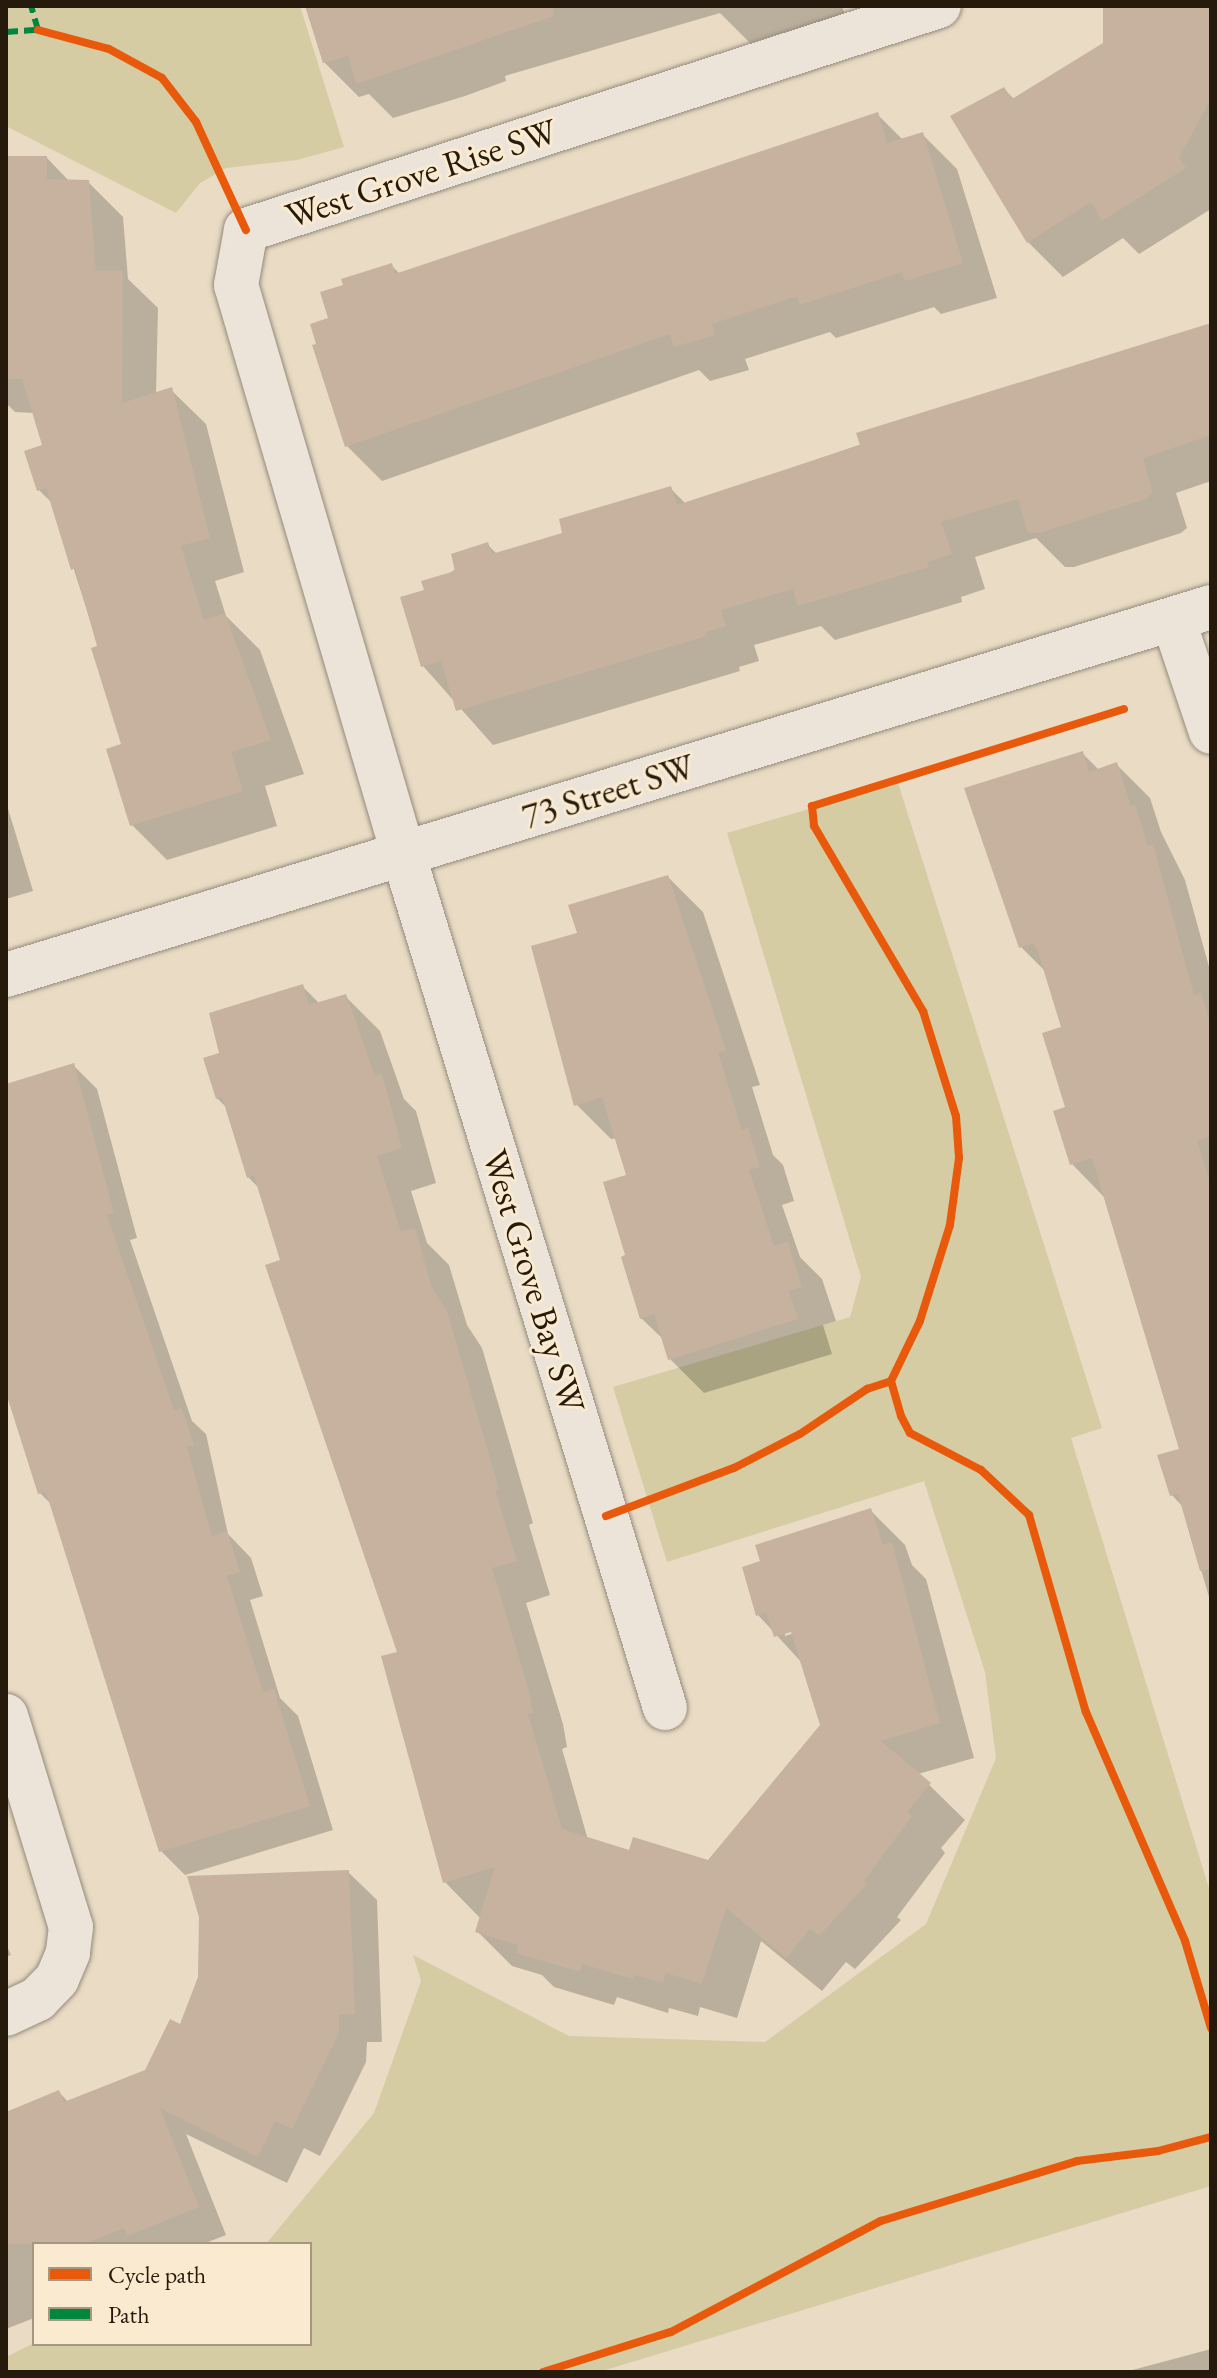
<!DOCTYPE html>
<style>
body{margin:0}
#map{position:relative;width:1217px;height:2378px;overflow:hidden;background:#e9dbc4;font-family:"EB Garamond",serif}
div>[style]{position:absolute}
.green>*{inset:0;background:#d5cca3}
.shadow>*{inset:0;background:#0003}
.building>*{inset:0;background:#c6b29f}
.roads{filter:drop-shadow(0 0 2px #948b7c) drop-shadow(0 0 2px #948b7c)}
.street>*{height:44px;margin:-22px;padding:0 22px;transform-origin:22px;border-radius:22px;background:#ece4d9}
.secondary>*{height:44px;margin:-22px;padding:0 22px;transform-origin:22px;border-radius:22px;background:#ece4d9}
.quiet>*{height:6px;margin-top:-3px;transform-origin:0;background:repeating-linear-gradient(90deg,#00873e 0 12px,transparent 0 18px)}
.cycleway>*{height:8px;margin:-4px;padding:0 4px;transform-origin:4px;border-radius:4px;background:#e8590c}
span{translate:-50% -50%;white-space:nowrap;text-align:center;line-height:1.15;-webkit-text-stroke:6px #faeacf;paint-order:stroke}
.street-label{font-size:36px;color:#251a0c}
.frame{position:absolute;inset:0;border:8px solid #251a0c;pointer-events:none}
.legend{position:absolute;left:32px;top:2242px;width:280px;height:104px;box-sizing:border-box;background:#faeacf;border:2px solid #a59781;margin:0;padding:10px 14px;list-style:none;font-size:24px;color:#251a0c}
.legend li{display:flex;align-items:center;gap:16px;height:40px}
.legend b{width:40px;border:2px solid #a59781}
</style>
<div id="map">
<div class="green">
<div style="clip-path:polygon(6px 6px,300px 6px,344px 147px,297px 160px,226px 168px,200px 183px,176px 213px,6px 126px)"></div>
<div style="clip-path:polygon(898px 783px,1102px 1428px,1071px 1438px,1211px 1895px,1211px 2186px,599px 2372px,6px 2372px,6px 2357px,34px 2343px,310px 2344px,310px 2244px,266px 2244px,374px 2113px,421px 1981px,413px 1955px,569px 2036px,765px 2042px,926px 1924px,996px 1758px,985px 1672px,924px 1481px,667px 1562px,613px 1387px,850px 1317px,861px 1277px,727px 833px)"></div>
</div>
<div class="shadow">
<div style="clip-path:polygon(308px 6px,842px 6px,845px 14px,750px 43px,720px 13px,505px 76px,506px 81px,465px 96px,393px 118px,369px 94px,359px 97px,324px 62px)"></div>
<div style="clip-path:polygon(1105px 6px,1211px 6px,1211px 209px,1139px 254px,1123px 238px,1063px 277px,1028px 242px,1004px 89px,1015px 100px,1105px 44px)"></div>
<div style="clip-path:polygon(877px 114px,903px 140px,922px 134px,957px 169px,997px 298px,941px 314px,934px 307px,836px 338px,830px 332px,745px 359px,749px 370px,710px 381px,699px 370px,382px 481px,347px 446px,330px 320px,345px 286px,391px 265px,400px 274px)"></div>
<div style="clip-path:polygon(6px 158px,47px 158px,70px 182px,88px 182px,123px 217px,128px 279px,158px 308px,156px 394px,171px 390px,206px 424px,244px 572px,215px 581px,226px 616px,260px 650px,304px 774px,265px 786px,277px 826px,167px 860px,132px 825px,123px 745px,99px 648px,53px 504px,39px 490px,45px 446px,35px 413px,15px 412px,6px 403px)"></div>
<div style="clip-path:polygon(1211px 325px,1211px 481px,1176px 493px,1187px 528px,1181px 533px,1074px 567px,1065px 567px,1036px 538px,975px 557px,985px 589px,961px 597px,962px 602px,835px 640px,821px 626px,754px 645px,759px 661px,739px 667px,740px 671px,493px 745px,423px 666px,426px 591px,488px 545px,498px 555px,565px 534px,670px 488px,686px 504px)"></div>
<div style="clip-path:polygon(1082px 753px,1099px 770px,1117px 765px,1150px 798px,1161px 832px,1185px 880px,1211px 974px,1211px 1604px,1183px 1507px,1172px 1495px,1182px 1450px,1105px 1198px,1072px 1164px,1063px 1028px,1046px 972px,1021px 947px,966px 789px)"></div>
<div style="clip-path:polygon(6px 802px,33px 891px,6px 899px)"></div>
<div style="clip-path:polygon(668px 877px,703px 912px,760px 1085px,752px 1087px,773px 1155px,783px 1165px,794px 1201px,782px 1205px,800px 1257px,822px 1279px,836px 1321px,823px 1325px,832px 1354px,704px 1393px,670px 1359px,664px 1340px,641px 1318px,628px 1256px,629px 1176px,617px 1138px,611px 1139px,576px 1104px,579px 934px)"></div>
<div style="clip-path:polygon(evenodd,303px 987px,320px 1004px,345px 996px,380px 1031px,404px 1099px,416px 1111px,436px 1183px,411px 1191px,427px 1243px,449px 1265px,467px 1325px,482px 1348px,533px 1523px,529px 1525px,550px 1595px,526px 1603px,563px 1724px,567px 1747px,562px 1749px,588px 1840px,630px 1853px,709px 1862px,822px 1726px,803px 1664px,758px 1615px,762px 1563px,870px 1510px,905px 1545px,912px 1565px,926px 1579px,974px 1758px,918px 1774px,965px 1820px,941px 1848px,945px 1853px,897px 1917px,901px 1920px,855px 1969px,846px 1962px,822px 1991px,761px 1941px,737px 2018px,700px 2007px,698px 2016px,669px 2008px,668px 2013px,617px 1997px,614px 2005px,554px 1987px,542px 1975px,512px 1966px,477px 1931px,481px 1919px,445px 1882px,399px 1653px,260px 1189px,248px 1177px,227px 1108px,217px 1098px,221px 1055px,303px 987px,801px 1631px,785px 1636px,785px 1632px,801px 1631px)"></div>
<div style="clip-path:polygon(73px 1065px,97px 1089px,137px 1238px,130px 1240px,192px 1421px,206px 1434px,228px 1534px,251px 1558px,263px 1596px,250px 1600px,280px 1698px,298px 1716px,333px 1830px,185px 1875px,161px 1851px,53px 1506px,40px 1493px,6px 1382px,6px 1086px)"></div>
<div style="clip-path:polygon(348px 1872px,377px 1900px,382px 2042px,367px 2042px,366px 2062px,320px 2156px,304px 2148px,287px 2183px,186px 2134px,226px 2235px,203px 2244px,34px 2244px,34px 2318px,6px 2329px,6px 2114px,59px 2092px,69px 2103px,146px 2072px,181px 2027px)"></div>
<div style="clip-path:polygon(6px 1944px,11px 1955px,6px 1957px)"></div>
<div style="clip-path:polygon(1211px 2349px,1211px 2372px,1125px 2372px)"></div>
</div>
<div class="building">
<div style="clip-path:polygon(305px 6px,553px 6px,554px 16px,356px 84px,348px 56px,323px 63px)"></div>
<div style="clip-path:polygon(1103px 6px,1211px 6px,1211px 99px,1179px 158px,1186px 168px,1102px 221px,1091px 202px,1027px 243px,950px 116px,1004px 87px,1012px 99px,1103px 43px)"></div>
<div style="clip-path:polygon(878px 112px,887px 143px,923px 132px,963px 263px,905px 281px,902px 272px,800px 305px,797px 296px,712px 324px,715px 335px,674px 347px,670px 334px,345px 447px,312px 345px,316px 344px,310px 324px,328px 318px,320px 292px,343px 285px,341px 279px,392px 263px,395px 274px)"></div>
<div style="clip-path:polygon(6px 156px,47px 156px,47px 179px,89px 180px,96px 271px,123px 271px,122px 403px,172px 387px,210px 538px,181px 546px,204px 620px,225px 613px,271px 740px,231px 752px,243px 791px,130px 826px,106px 749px,121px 744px,91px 648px,97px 646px,75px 568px,71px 570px,46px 488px,37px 491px,24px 451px,42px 445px,22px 379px,6px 379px)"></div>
<div style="clip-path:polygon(1211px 323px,1211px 435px,1143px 458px,1153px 493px,1146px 499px,1039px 533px,1028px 533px,1018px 499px,941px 522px,952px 554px,927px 562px,929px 567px,798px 606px,793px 589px,721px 610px,726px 626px,706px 632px,707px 636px,456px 711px,441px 661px,421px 667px,400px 597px,424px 590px,421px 581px,455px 571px,451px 554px,488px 542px,492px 554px,562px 533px,559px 519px,671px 486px,677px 505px,860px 445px,856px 433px)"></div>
<div style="clip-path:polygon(1083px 751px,1089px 772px,1117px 762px,1131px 806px,1135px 804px,1148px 846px,1153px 844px,1194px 995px,1201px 993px,1211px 1026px,1211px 1136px,1197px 1141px,1211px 1185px,1211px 1569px,1200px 1571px,1178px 1494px,1170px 1496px,1157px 1455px,1179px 1449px,1092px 1158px,1070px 1165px,1053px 1111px,1065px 1107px,1042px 1033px,1061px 1027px,1038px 952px,1033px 943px,1019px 948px,964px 788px)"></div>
<div style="clip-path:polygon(668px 875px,726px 1050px,718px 1052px,742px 1130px,748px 1128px,760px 1167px,749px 1170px,774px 1246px,788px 1242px,802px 1287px,789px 1291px,798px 1319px,668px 1360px,654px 1314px,640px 1319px,621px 1257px,625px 1255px,603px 1182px,626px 1175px,602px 1097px,574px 1106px,531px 946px,577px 933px,568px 905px)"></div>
<div style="clip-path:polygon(303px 984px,309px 1005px,346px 994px,375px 1076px,382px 1074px,402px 1148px,377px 1156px,401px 1232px,415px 1228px,432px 1288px,447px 1311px,499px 1489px,495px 1490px,517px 1561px,492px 1568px,528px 1687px,533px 1713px,528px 1714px,562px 1829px,629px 1850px,633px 1837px,708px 1860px,820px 1725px,791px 1632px,774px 1637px,766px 1612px,756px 1616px,742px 1567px,760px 1561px,755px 1545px,871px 1508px,883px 1545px,892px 1542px,940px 1723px,881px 1741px,931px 1783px,907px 1812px,912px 1816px,864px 1881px,867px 1884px,819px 1936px,810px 1929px,786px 1958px,726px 1908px,702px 1984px,666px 1973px,663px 1983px,635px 1975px,633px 1979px,582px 1964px,580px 1972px,516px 1953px,518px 1945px,475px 1932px,495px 1867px,443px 1883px,381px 1656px,397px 1652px,265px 1265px,280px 1260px,254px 1176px,247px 1178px,222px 1097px,216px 1099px,203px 1058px,219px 1053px,209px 1013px)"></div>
<div style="clip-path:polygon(74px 1063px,114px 1213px,107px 1215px,174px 1410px,182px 1408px,194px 1445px,187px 1447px,212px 1536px,227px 1531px,240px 1572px,227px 1576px,263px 1692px,274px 1689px,310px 1806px,159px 1852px,46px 1492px,38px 1494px,6px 1393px,6px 1084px)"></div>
<div style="clip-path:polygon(349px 1870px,355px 2015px,339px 2014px,339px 2033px,292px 2129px,275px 2121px,258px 2157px,160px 2108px,199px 2207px,127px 2236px,124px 2228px,85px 2244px,6px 2244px,6px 2112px,59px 2090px,64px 2102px,145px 2070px,170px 2019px,180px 2024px,198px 1977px,199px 1917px,187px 1876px)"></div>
</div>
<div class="roads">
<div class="street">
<div style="left:1173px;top:619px;width:119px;rotate:71.4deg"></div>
<div style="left:665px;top:1708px;width:894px;rotate:-107.04deg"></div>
<div style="left:403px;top:853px;width:592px;rotate:-106.38deg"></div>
<div style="left:236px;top:285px;width:56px;rotate:-79.7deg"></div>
<div style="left:246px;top:230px;width:728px;rotate:-17.91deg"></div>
<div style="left:6px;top:1716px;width:221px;rotate:72.9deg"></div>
<div style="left:71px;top:1927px;width:26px;rotate:97deg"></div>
<div style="left:68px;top:1953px;width:28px;rotate:113deg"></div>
<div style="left:57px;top:1979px;width:28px;rotate:134deg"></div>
<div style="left:38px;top:1999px;width:35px;rotate:155deg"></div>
</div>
<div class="secondary">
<div style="left:6px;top:975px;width:1260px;rotate:-16.98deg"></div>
</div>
</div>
<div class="quiet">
<div style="left:6px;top:32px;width:32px;rotate:-4deg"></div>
<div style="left:38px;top:30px;width:25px;rotate:-106deg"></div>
</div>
<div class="cycleway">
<div style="left:38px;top:30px;width:73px;rotate:15deg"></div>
<div style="left:109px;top:49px;width:60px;rotate:28.7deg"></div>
<div style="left:162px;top:78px;width:56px;rotate:52.3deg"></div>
<div style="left:196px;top:122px;width:119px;rotate:65.2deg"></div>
<div style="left:1124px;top:709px;width:327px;rotate:162.7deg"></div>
<div style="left:812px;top:806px;width:20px;rotate:84deg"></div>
<div style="left:814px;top:826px;width:215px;rotate:59.5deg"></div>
<div style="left:923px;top:1011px;width:110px;rotate:72.6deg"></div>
<div style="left:956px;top:1116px;width:42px;rotate:85.9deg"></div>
<div style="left:959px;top:1158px;width:68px;rotate:97.7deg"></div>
<div style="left:950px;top:1225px;width:101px;rotate:107.4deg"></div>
<div style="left:920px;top:1321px;width:67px;rotate:115.8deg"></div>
<div style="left:891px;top:1381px;width:36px;rotate:74deg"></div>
<div style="left:901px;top:1416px;width:19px;rotate:62deg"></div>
<div style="left:910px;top:1433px;width:80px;rotate:27.5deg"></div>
<div style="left:981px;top:1470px;width:66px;rotate:43.2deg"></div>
<div style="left:1029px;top:1515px;width:205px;rotate:73.9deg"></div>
<div style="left:1086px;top:1712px;width:249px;rotate:66.6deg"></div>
<div style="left:1185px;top:1941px;width:91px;rotate:73.4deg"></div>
<div style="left:606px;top:1516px;width:137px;rotate:-20.6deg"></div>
<div style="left:734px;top:1468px;width:74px;rotate:-27.3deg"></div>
<div style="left:800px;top:1434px;width:81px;rotate:-33.9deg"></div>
<div style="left:867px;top:1389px;width:25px;rotate:-18deg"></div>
<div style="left:543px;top:2372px;width:134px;rotate:-17.4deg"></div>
<div style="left:671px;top:2332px;width:238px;rotate:-27.9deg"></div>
<div style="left:881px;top:2221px;width:205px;rotate:-17deg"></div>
<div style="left:1077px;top:2161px;width:82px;rotate:-7deg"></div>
<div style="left:1158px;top:2151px;width:55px;rotate:-14.8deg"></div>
</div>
<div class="street-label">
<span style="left:421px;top:173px;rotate:-18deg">West Grove Rise SW</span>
<span style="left:608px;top:791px;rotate:-17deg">73 Street SW</span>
<span style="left:534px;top:1281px;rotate:73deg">West Grove Bay SW</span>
</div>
<div class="frame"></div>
<ul class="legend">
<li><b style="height:10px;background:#e8590c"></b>Cycle path</li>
<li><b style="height:10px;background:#00873e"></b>Path</li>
</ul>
</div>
